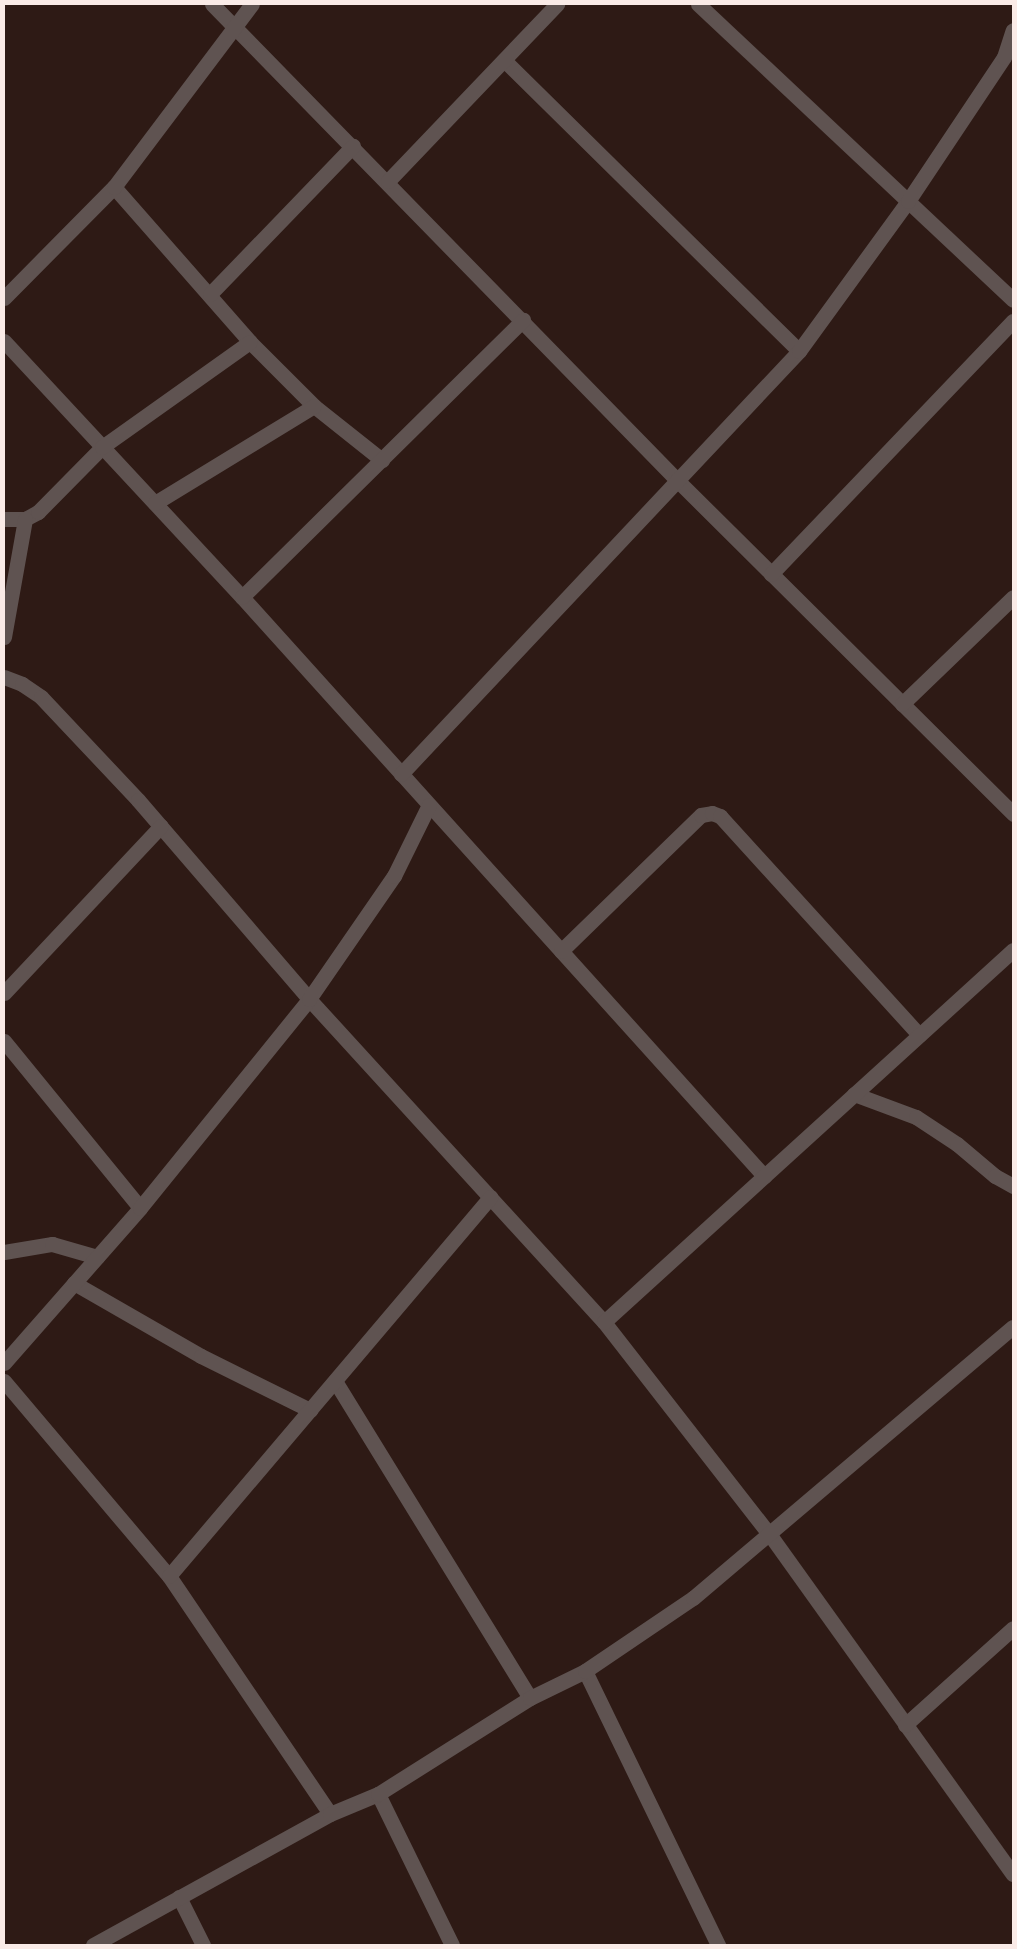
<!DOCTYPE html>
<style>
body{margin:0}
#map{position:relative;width:1017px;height:1949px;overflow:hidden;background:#2e1a15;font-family:Barlow,sans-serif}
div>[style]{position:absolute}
.street>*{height:15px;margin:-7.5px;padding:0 7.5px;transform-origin:7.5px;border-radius:7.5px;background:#5f5351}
span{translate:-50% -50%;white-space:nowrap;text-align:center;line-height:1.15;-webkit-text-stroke:4px #100706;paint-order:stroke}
.frame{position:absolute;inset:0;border:5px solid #faebe7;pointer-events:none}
</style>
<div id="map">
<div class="street">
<div style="left:212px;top:4px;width:665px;rotate:45.67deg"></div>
<div style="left:677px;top:480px;width:474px;rotate:44.8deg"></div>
<div style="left:698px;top:4px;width:432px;rotate:43.2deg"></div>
<div style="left:504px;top:60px;width:414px;rotate:44.6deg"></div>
<div style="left:388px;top:181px;width:245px;rotate:-46.3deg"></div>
<div style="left:114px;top:187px;width:206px;rotate:48.7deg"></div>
<div style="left:250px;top:342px;width:91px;rotate:45deg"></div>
<div style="left:314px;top:406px;width:87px;rotate:38.5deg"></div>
<div style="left:210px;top:294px;width:206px;rotate:-46deg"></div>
<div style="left:4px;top:298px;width:156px;rotate:-45.3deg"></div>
<div style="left:114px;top:187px;width:229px;rotate:-53deg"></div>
<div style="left:4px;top:341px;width:350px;rotate:47.1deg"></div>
<div style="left:242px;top:597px;width:780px;rotate:47.96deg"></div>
<div style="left:155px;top:503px;width:186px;rotate:-31.4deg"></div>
<div style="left:4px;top:519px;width:21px"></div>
<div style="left:25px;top:519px;width:15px;rotate:-28deg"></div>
<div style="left:38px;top:512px;width:91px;rotate:-45.4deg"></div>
<div style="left:102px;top:447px;width:181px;rotate:-35.4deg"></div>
<div style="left:771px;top:574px;width:350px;rotate:-46.3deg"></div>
<div style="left:242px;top:597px;width:395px;rotate:-44.6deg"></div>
<div style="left:4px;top:637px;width:120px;rotate:-79.9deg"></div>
<div style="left:4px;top:677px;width:19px;rotate:21deg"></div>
<div style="left:22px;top:684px;width:23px;rotate:34deg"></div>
<div style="left:41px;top:697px;width:141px;rotate:46.7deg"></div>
<div style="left:138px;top:800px;width:262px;rotate:49.3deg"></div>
<div style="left:309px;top:999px;width:437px;rotate:47.6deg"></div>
<div style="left:604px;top:1322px;width:270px;rotate:52.1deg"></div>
<div style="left:770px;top:1535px;width:417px;rotate:54.4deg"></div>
<div style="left:902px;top:704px;width:154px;rotate:-43.9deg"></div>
<div style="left:401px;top:774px;width:581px;rotate:-46.74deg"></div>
<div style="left:799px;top:351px;width:185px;rotate:-54deg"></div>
<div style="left:908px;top:201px;width:173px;rotate:-56.3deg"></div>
<div style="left:1004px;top:57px;width:28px;rotate:-72deg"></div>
<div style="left:561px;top:951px;width:195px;rotate:-44.2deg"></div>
<div style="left:701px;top:815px;width:11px;rotate:-10deg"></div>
<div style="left:712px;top:813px;width:9px;rotate:21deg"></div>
<div style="left:720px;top:816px;width:296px;rotate:47.7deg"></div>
<div style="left:4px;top:993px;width:229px;rotate:-46.8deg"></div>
<div style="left:4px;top:1041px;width:215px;rotate:50.8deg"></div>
<div style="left:854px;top:1094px;width:66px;rotate:20.4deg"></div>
<div style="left:916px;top:1117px;width:49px;rotate:33.4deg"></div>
<div style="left:957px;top:1144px;width:50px;rotate:40.1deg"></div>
<div style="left:995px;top:1176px;width:21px;rotate:29deg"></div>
<div style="left:4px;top:1252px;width:49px;rotate:-9.5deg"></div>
<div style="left:52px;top:1244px;width:47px;rotate:16.1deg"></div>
<div style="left:74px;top:1283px;width:146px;rotate:29.9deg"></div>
<div style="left:201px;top:1356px;width:122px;rotate:26.4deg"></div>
<div style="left:604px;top:1322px;width:553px;rotate:-42.29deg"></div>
<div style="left:4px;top:1363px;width:206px;rotate:-48.7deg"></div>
<div style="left:140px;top:1208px;width:269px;rotate:-51deg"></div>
<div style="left:309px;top:999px;width:150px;rotate:-55.4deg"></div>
<div style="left:394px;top:876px;width:79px;rotate:-63.8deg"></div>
<div style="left:4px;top:1381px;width:255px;rotate:49.8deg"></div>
<div style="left:169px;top:1576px;width:287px;rotate:55.9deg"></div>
<div style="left:335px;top:1381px;width:372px;rotate:58.4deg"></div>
<div style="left:169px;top:1576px;width:497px;rotate:-49.7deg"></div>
<div style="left:585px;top:1671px;width:305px;rotate:64.1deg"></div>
<div style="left:905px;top:1725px;width:145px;rotate:-41.9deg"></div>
<div style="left:378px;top:1794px;width:168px;rotate:63.9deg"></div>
<div style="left:179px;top:1897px;width:54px;rotate:63.4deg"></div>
<div style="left:93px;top:1945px;width:271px;rotate:-28.9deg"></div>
<div style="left:330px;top:1814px;width:52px;rotate:-22.6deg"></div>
<div style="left:378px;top:1794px;width:180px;rotate:-32.3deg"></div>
<div style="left:530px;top:1698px;width:61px;rotate:-26.1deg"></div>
<div style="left:585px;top:1671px;width:130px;rotate:-34.1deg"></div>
<div style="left:693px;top:1598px;width:419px;rotate:-40.3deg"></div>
</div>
<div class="frame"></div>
</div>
